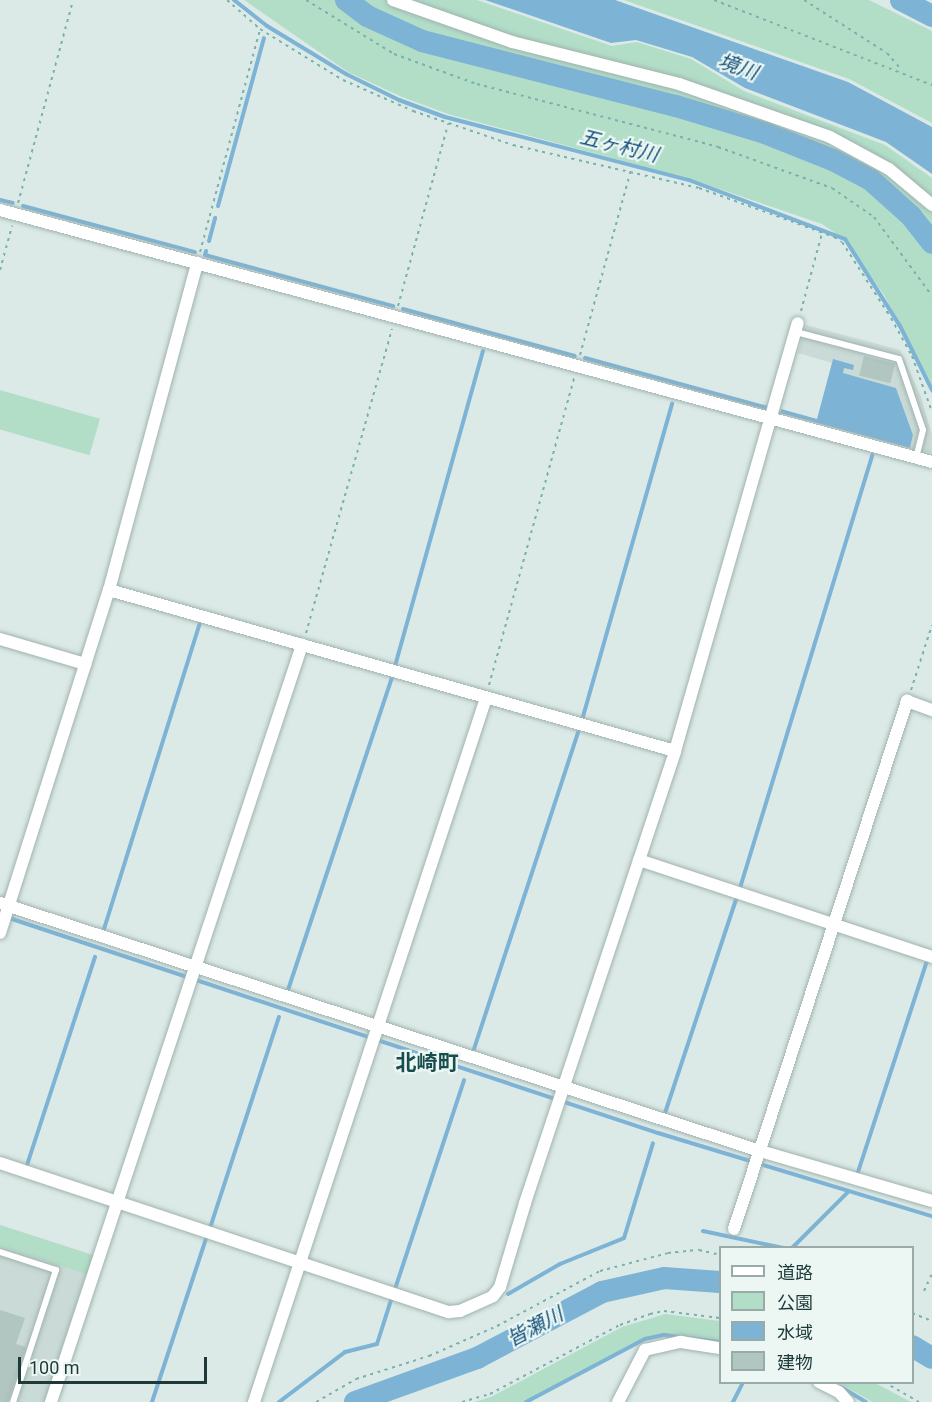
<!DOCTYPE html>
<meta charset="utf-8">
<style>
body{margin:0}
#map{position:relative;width:932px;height:1402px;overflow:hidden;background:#dceae7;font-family:Roboto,"Noto Sans JP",sans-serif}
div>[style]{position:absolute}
.built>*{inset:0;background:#cadad6}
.green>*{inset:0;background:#b2dec8;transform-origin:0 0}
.water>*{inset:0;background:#7db3d5}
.stream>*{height:4px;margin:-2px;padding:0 2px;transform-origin:2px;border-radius:2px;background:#7db3d5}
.river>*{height:22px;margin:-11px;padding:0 11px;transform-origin:11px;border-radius:11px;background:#7db3d5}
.building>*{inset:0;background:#b1c5c1;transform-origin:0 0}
.path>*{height:2px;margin-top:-1px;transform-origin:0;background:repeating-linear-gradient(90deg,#79b1ac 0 3px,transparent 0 7.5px)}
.roads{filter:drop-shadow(0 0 2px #9fb2af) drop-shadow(0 0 2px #9fb2af)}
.service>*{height:6px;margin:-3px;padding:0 3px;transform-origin:3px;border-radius:3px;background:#fff}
.minor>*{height:12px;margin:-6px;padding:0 6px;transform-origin:6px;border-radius:6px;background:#fff}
span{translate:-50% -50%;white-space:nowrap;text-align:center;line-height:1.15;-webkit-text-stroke:4.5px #ecf7f4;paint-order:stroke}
.water-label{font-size:20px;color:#13507a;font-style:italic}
.quarter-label{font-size:21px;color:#184d4d;font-weight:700}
.legend{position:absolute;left:719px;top:1246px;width:195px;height:138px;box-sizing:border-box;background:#ecf7f4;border:2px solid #99aba9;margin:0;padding:8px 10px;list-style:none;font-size:18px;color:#1d3a39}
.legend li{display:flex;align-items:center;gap:12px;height:30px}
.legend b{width:30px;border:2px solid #99aba9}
.scale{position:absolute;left:18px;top:1357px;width:189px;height:27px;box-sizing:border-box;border:3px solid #1d3a39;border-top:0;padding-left:8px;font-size:18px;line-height:21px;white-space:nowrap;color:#1d3a39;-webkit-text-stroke:4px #ecf7f4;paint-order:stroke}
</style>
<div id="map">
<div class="built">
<div style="clip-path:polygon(806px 325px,900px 350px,921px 397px,932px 435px,932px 453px,910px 448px,913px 435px,896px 388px,842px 373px,844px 368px,833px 360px,832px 363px,798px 353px)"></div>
<div style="clip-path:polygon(0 1225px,93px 1255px,46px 1402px,0 1402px)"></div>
</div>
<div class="green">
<div style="clip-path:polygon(244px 0,477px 0,612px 46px,637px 42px,691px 59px,744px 91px,885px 145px,932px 178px,932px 385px,884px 295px,844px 239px,822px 224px,690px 179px,448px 114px,402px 97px,348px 72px)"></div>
<div style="clip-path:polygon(624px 0,869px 0,932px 31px,932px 123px,849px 79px)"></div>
<div style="left:0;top:390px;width:104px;height:38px;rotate:16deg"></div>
<div style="left:0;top:1225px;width:98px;height:20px;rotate:18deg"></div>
<div style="clip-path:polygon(665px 1314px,720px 1321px,720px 1340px,663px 1334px,644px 1338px,523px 1402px,474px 1402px,491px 1397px,622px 1327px)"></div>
<div style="clip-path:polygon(840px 1383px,875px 1383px,911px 1402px,872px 1402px)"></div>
</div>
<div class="water">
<div style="clip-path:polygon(485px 0,615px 0,848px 82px,932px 127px,932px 174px,886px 142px,745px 88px,692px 57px,636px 40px,611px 43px)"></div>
<div style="clip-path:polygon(833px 359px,854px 365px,853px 370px,844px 368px,843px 373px,896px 388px,913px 435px,910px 448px,780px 413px,781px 409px,817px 419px)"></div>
</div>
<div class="stream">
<div style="left:234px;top:0;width:42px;rotate:38.2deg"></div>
<div style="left:267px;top:26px;width:92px;rotate:31.3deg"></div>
<div style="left:346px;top:74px;width:59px;rotate:26.1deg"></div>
<div style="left:399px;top:100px;width:49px;rotate:20.3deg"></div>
<div style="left:445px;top:117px;width:252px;rotate:14.5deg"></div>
<div style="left:689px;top:180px;width:167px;rotate:20.7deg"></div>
<div style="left:845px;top:239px;width:103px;rotate:57.7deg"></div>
<div style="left:900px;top:326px;width:72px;rotate:63.4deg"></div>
<div style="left:0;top:200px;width:13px;rotate:13deg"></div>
<div style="left:23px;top:206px;width:178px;rotate:15deg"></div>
<div style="left:218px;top:206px;width:174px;rotate:-74.7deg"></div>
<div style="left:209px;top:241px;width:24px;rotate:-75deg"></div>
<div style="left:206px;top:251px;width:4px;rotate:104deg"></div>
<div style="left:205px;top:255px;width:195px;rotate:15.2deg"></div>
<div style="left:403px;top:309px;width:178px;rotate:15.3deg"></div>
<div style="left:585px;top:358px;width:193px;rotate:15.3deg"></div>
<div style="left:395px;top:666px;width:327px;rotate:-74.4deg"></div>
<div style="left:582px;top:720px;width:329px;rotate:-74.1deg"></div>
<div style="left:740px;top:888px;width:453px;rotate:-73deg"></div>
<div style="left:6px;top:917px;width:687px;rotate:18.33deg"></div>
<div style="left:658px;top:1133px;width:286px;rotate:16.9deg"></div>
<div style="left:104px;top:929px;width:322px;rotate:-72.6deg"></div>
<div style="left:288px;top:990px;width:330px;rotate:-71.6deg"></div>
<div style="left:473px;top:1052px;width:337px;rotate:-71.8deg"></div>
<div style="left:665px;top:1113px;width:225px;rotate:-71.6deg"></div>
<div style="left:27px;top:1165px;width:219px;rotate:-71.9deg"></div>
<div style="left:858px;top:1172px;width:222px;rotate:-71.9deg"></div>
<div style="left:210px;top:1228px;width:222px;rotate:-71.9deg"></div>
<div style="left:703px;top:1231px;width:82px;rotate:12deg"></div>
<div style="left:792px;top:1248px;width:78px;rotate:-45deg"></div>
<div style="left:395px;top:1289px;width:220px;rotate:-71.7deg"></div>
<div style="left:508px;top:1294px;width:60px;rotate:-30deg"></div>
<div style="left:560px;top:1264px;width:69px;rotate:-22.1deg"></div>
<div style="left:624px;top:1238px;width:99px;rotate:-73deg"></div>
<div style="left:841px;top:1387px;width:29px;rotate:31deg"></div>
<div style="left:152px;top:1402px;width:172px;rotate:-71.7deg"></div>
<div style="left:279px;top:1402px;width:83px;rotate:-37.1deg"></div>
<div style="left:345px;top:1352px;width:33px;rotate:-14deg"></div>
<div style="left:377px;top:1344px;width:46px;rotate:-72.3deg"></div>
<div style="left:526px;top:1402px;width:135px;rotate:-27.9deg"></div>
<div style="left:645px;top:1339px;width:19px;rotate:-12deg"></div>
<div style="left:664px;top:1335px;width:56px;rotate:7.1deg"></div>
<div style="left:733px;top:1402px;width:22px;rotate:-63deg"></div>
</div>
<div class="river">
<div style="left:346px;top:0;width:26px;rotate:37deg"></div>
<div style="left:367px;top:16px;width:60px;rotate:24.4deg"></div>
<div style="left:422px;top:41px;width:262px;rotate:14.4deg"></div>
<div style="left:676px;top:106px;width:93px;rotate:16.9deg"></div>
<div style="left:765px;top:133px;width:73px;rotate:21.7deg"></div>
<div style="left:833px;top:160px;width:43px;rotate:27.8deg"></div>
<div style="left:871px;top:180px;width:54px;rotate:42deg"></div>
<div style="left:911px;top:216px;width:34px;rotate:52deg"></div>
<div style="left:901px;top:0;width:35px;rotate:27deg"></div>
<div style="left:912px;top:1346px;width:23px;rotate:31deg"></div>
<div style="left:355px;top:1402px;width:130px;rotate:-19.8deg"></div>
<div style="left:477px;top:1358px;width:141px;rotate:-27.8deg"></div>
<div style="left:602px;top:1292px;width:64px;rotate:-12.7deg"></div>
<div style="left:664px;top:1278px;width:56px;rotate:4.1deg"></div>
</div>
<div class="building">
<div style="left:864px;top:356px;width:32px;height:20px;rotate:14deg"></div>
<div style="clip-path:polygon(0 1310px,25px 1318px,16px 1344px,26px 1347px,8px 1402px,0 1402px)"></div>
</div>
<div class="path">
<div style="left:227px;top:0;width:44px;rotate:41.3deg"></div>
<div style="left:260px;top:29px;width:97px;rotate:31.6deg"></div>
<div style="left:343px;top:80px;width:77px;rotate:23.9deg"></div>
<div style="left:413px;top:111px;width:106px;rotate:18.8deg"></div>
<div style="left:513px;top:145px;width:191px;rotate:13deg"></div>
<div style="left:699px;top:188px;width:144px;rotate:19.9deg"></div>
<div style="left:834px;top:237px;width:9px;rotate:32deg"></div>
<div style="left:842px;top:242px;width:90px;rotate:57.2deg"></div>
<div style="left:891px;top:318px;width:43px;rotate:61.1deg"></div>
<div style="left:912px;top:356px;width:59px;rotate:70.3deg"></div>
<div style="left:306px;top:0;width:103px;rotate:31.5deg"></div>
<div style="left:394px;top:54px;width:88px;rotate:19.9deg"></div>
<div style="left:477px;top:84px;width:249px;rotate:14.6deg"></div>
<div style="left:718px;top:147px;width:121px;rotate:19.8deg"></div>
<div style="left:832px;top:188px;width:51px;rotate:34.6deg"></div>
<div style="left:874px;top:217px;width:98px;rotate:53.7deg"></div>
<div style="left:714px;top:0;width:234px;rotate:21.3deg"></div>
<div style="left:804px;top:0;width:98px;rotate:32.6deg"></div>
<div style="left:887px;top:53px;width:21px;rotate:49deg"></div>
<div style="left:18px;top:203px;width:210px;rotate:-74.8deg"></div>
<div style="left:200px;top:252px;width:231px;rotate:-74.9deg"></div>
<div style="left:0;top:270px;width:46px;rotate:-74.7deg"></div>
<div style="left:398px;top:306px;width:189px;rotate:-74.6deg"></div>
<div style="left:801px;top:311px;width:81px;rotate:-74.9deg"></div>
<div style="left:580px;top:355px;width:192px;rotate:-74.6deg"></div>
<div style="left:306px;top:633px;width:316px;rotate:-74.2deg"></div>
<div style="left:489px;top:685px;width:319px;rotate:-74.5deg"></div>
<div style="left:911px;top:690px;width:68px;rotate:-72.1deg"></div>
<div style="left:924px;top:1291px;width:19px;rotate:-65deg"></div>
<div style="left:912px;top:1313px;width:22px;rotate:22deg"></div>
<div style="left:884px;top:1382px;width:40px;rotate:29.7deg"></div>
<div style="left:316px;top:1402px;width:46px;rotate:-29.9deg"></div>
<div style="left:356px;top:1379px;width:77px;rotate:-17.5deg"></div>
<div style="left:429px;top:1356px;width:74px;rotate:-23.8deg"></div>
<div style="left:497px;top:1326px;width:117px;rotate:-28.1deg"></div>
<div style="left:600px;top:1271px;width:70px;rotate:-14.8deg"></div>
<div style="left:668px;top:1253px;width:31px;rotate:-6deg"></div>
<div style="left:699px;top:1250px;width:22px;rotate:13deg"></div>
<div style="left:462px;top:1402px;width:29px;rotate:-16deg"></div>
<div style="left:490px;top:1394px;width:147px;rotate:-28deg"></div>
<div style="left:620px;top:1325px;width:32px;rotate:-20deg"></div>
<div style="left:650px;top:1314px;width:14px;rotate:-12deg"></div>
<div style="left:664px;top:1311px;width:56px;rotate:7.1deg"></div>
</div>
<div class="roads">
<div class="service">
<div style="left:796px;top:332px;width:106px;rotate:14.7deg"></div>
<div style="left:899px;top:359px;width:75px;rotate:71.3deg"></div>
<div style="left:923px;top:430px;width:29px;rotate:104deg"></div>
<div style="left:0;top:1252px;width:59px;rotate:17.8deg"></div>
<div style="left:56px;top:1270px;width:139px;rotate:108deg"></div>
</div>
<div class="minor">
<div style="left:393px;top:0;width:126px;rotate:19.4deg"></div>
<div style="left:512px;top:42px;width:172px;rotate:14.1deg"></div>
<div style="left:679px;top:84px;width:160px;rotate:19.3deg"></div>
<div style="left:830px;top:137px;width:67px;rotate:28.5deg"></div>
<div style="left:889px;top:169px;width:56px;rotate:39.9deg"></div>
<div style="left:0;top:210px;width:965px;rotate:15.13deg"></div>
<div style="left:109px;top:590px;width:588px;rotate:15.88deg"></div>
<div style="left:0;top:639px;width:89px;rotate:16.4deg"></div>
<div style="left:639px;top:860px;width:309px;rotate:18.3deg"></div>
<div style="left:0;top:903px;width:799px;rotate:18.07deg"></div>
<div style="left:760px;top:1151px;width:179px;rotate:16.2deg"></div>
<div style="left:0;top:933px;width:360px;rotate:-72.4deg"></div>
<div style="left:109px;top:590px;width:339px;rotate:-74.9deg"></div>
<div style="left:0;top:1163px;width:473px;rotate:18.4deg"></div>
<div style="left:449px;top:1312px;width:11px;rotate:-5deg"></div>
<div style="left:460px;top:1311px;width:36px;rotate:-24deg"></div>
<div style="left:493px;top:1296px;width:11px;rotate:-52deg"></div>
<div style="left:500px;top:1287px;width:88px;rotate:-73.4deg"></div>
<div style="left:525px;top:1203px;width:476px;rotate:-71.6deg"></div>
<div style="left:675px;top:751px;width:445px;rotate:-74deg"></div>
<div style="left:734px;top:1229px;width:556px;rotate:-71.86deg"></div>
<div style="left:907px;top:701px;width:27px;rotate:20deg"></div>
<div style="left:819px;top:1382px;width:22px;rotate:27deg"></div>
<div style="left:839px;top:1392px;width:13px;rotate:48deg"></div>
<div style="left:51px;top:1402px;width:798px;rotate:-71.66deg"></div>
<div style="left:254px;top:1402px;width:741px;rotate:-71.76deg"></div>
<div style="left:618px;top:1402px;width:59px;rotate:-62.6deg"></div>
<div style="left:645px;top:1350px;width:37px;rotate:-13deg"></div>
<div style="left:681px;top:1342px;width:39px;rotate:9deg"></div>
</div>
</div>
<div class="water-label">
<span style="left:738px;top:67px;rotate:20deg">境川</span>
<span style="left:619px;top:146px;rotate:14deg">五ヶ村川</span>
<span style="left:535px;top:1327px;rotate:-28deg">皆瀬川</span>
</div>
<div class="quarter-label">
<span style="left:427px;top:1063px">北崎町</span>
</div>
<ul class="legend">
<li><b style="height:8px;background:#fff"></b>道路</li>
<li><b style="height:16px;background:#b2dec8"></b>公園</li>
<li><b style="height:16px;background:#7db3d5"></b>水域</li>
<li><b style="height:16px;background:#b1c5c1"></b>建物</li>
</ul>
<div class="scale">100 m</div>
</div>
